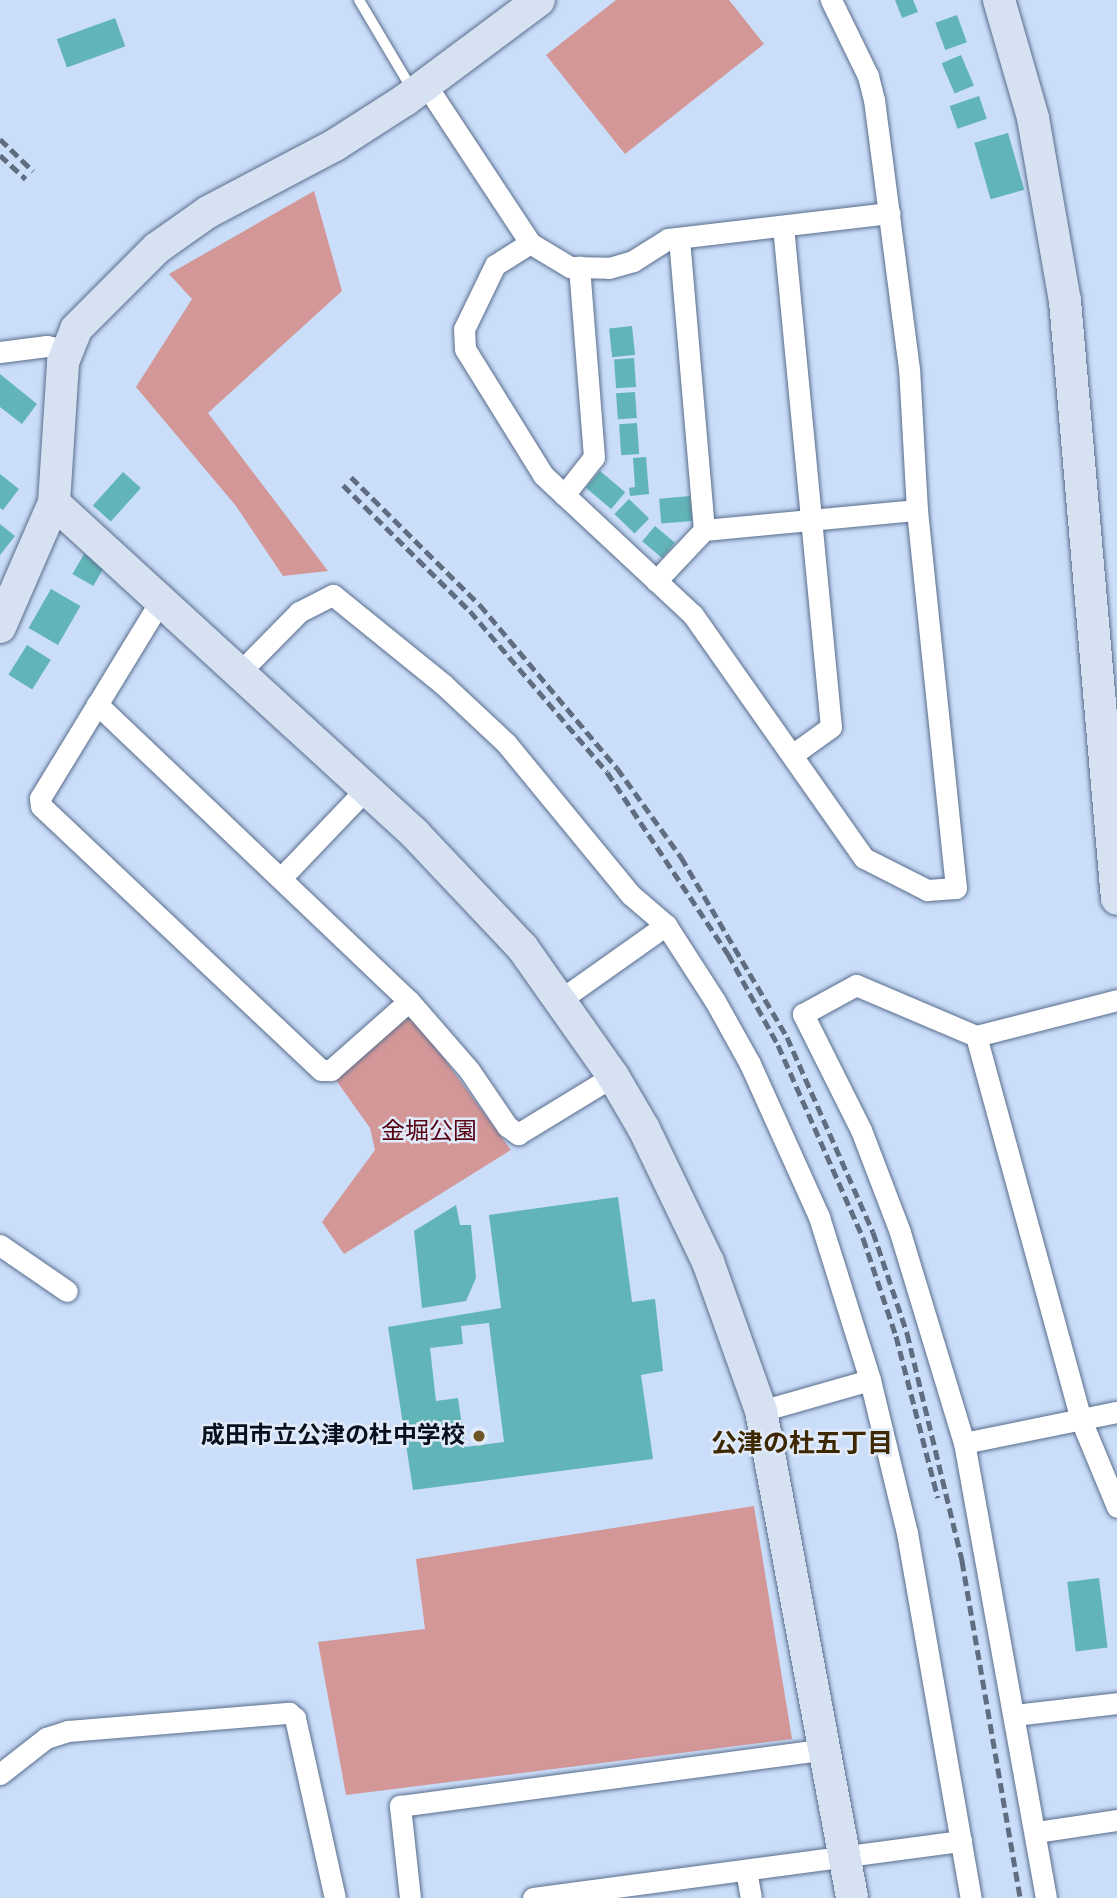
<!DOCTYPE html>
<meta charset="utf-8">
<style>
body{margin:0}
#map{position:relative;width:1117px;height:1898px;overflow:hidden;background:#caddf9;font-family:Rubik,"Noto Sans JP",sans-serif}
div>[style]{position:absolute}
.green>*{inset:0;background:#d39798}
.building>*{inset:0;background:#61b4b7;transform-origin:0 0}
.roads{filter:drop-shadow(0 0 2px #596e8d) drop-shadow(0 0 2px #596e8d)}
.lane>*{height:10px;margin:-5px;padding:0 5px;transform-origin:5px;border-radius:5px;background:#fff}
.street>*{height:21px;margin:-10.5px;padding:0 10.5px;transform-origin:10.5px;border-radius:10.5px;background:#fff}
.secondary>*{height:32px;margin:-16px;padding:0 16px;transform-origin:16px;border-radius:16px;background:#d6e1f1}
.rail>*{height:5px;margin-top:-2.5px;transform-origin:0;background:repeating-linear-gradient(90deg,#606d80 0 10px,transparent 0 15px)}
.dots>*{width:19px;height:19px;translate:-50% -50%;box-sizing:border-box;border:4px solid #e0eaf8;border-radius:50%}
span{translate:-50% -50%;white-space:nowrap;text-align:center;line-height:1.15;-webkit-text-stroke:5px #e0eaf8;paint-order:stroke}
.park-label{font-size:24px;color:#550314}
.poi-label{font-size:24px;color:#08101b;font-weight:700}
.right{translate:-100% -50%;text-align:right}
.neighbourhood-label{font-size:26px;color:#3d2802;font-weight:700}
</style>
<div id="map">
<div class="green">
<div style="clip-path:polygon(616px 0,729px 0,764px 44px,625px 154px,546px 55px)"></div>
<div style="clip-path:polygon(314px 191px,342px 291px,208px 413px,328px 571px,283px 576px,236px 506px,136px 387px,192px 299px,169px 274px)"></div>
<div style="clip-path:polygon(410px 1012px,511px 1150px,344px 1254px,322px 1222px,375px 1150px,370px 1128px,333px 1076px)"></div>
<div style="clip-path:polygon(754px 1506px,792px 1739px,346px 1795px,318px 1642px,425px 1629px,416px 1559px)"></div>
</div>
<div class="building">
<div style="clip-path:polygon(895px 0,913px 0,918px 12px,902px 18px)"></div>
<div style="left:957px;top:15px;width:29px;height:23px;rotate:70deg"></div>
<div style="left:115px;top:18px;width:30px;height:62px;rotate:70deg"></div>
<div style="left:961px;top:55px;width:33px;height:21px;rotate:67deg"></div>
<div style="left:979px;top:96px;width:24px;height:31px;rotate:71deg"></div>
<div style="left:1008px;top:133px;width:59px;height:35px;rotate:74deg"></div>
<div style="left:632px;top:326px;width:29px;height:23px;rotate:84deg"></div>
<div style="left:634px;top:358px;width:29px;height:20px;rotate:86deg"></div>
<div style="clip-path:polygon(0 374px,37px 404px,22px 424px,0 407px)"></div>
<div style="left:635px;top:392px;width:26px;height:19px;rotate:86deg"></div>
<div style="left:637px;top:423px;width:31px;height:18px;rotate:86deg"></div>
<div style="clip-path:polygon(646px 457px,649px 494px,630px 496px,629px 488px,635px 487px,633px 458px)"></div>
<div style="left:600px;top:471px;width:33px;height:22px;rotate:40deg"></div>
<div style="left:123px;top:472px;width:24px;height:45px;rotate:42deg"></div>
<div style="clip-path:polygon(0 474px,19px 489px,3px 510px,0 508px)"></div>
<div style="left:690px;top:496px;width:25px;height:31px;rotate:85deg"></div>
<div style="left:629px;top:499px;width:28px;height:21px;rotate:44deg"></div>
<div style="clip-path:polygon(0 524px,15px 536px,0 555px)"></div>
<div style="left:655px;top:526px;width:26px;height:20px;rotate:40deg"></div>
<div style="left:84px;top:554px;width:24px;height:23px;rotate:30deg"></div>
<div style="left:51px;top:589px;width:34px;height:45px;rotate:30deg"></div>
<div style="left:27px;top:645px;width:28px;height:35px;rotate:32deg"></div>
<div style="clip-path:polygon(evenodd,618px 1197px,632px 1302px,655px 1299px,663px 1371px,641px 1375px,653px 1459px,413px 1490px,388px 1327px,501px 1308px,489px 1215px,618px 1197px,489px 1323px,504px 1442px,465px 1447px,458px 1398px,436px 1401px,430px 1348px,463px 1344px,461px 1326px,489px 1323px)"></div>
<div style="clip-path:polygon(456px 1205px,460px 1225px,471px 1225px,476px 1278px,466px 1301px,422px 1308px,414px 1231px)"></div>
<div style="left:1099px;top:1578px;width:70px;height:32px;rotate:83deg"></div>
</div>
<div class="roads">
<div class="lane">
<div style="left:359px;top:0;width:106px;rotate:59.3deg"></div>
</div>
<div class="street">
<div style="left:426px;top:85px;width:189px;rotate:56.6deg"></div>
<div style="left:530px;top:243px;width:47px;rotate:31deg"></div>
<div style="left:570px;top:267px;width:39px;rotate:1deg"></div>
<div style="left:609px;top:268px;width:25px;rotate:-16deg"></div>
<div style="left:633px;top:261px;width:41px;rotate:-32.2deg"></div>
<div style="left:668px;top:239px;width:223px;rotate:-6.7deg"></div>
<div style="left:783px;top:226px;width:503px;rotate:84.53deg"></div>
<div style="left:831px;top:727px;width:48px;rotate:144.3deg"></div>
<div style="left:530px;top:243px;width:41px;rotate:147.8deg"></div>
<div style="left:495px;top:265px;width:71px;rotate:115.8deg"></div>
<div style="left:464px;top:329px;width:20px;rotate:87deg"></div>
<div style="left:465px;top:349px;width:148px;rotate:58.2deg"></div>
<div style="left:543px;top:475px;width:205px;rotate:43deg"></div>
<div style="left:693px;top:615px;width:297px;rotate:54.9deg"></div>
<div style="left:864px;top:858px;width:71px;rotate:26.9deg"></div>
<div style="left:927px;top:890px;width:29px;rotate:-4deg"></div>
<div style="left:956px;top:888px;width:380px;rotate:-95.9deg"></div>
<div style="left:917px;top:510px;width:141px;rotate:-93.2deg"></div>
<div style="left:909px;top:369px;width:271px;rotate:-97.4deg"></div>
<div style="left:874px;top:100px;width:25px;rotate:-104deg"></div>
<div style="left:868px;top:76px;width:85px;rotate:-116deg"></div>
<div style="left:0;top:352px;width:47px;rotate:-7.3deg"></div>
<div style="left:47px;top:346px;width:19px;rotate:12deg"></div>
<div style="left:564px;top:495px;width:48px;rotate:-51.7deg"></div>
<div style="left:594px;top:457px;width:191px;rotate:-94.5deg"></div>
<div style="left:704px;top:530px;width:214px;rotate:-5.4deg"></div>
<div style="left:656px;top:581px;width:70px;rotate:-46.7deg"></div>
<div style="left:704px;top:530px;width:293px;rotate:-94.9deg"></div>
<div style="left:161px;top:600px;width:232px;rotate:121.4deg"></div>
<div style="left:40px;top:798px;width:8px;rotate:83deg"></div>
<div style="left:41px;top:806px;width:385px;rotate:43.3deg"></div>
<div style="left:321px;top:1070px;width:10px"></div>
<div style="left:331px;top:1070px;width:104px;rotate:-41.5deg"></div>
<div style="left:241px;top:671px;width:83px;rotate:-45.5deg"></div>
<div style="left:299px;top:612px;width:38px;rotate:-27deg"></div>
<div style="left:333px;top:595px;width:143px;rotate:39deg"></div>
<div style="left:444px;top:685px;width:85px;rotate:43.1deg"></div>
<div style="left:506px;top:743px;width:197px;rotate:50.6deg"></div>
<div style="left:631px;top:895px;width:46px;rotate:40.6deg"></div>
<div style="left:666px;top:925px;width:90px;rotate:57.2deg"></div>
<div style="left:715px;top:1001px;width:72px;rotate:60.9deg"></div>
<div style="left:750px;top:1064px;width:168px;rotate:65.7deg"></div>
<div style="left:819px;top:1217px;width:171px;rotate:72.6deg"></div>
<div style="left:870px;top:1380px;width:157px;rotate:76.4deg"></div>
<div style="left:907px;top:1533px;width:371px;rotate:80.1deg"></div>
<div style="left:97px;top:704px;width:431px;rotate:43.6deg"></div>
<div style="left:409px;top:1001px;width:91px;rotate:49deg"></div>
<div style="left:469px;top:1070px;width:68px;rotate:55.8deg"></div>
<div style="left:507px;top:1126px;width:14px;rotate:36deg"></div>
<div style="left:518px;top:1134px;width:111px;rotate:-31.4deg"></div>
<div style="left:282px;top:877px;width:123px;rotate:-46.3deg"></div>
<div style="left:560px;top:1000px;width:130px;rotate:-35.3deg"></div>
<div style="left:976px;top:1036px;width:398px;rotate:74.7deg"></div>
<div style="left:1081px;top:1420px;width:94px;rotate:67.5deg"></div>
<div style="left:0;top:1245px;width:81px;rotate:34.5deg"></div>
<div style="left:761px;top:1411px;width:113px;rotate:-15.9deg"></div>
<div style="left:964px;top:1443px;width:156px;rotate:-11.5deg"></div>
<div style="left:1014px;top:1715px;width:104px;rotate:-6.6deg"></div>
<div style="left:0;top:1774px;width:58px;rotate:-38deg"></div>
<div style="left:46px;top:1738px;width:23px;rotate:-18deg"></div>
<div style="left:68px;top:1731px;width:222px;rotate:-4.7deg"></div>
<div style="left:289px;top:1713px;width:8px;rotate:40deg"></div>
<div style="left:295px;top:1718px;width:184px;rotate:77.5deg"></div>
<div style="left:1036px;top:1832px;width:82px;rotate:-8.4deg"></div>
<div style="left:746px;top:1870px;width:28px;rotate:80deg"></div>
<div style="left:410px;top:1898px;width:93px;rotate:-96.2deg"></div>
<div style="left:400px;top:1806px;width:430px;rotate:-7.6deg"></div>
<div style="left:533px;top:1898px;width:432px;rotate:-7.6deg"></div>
<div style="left:1046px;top:1898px;width:462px;rotate:-100.2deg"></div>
<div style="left:964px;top:1443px;width:220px;rotate:-106.9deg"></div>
<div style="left:900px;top:1232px;width:109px;rotate:-110.9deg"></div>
<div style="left:861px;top:1130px;width:130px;rotate:-116.6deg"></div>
<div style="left:803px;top:1014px;width:60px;rotate:-28.7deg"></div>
<div style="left:856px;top:985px;width:130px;rotate:23deg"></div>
<div style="left:976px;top:1036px;width:146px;rotate:-14.3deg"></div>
</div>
<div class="secondary">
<div style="left:999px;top:0;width:123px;rotate:73.9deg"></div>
<div style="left:1033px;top:118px;width:186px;rotate:80.1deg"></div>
<div style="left:1065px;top:301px;width:600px;rotate:85.03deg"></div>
<div style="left:54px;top:503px;width:490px;rotate:42.5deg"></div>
<div style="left:415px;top:834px;width:156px;rotate:46.6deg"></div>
<div style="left:522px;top:947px;width:158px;rotate:54.8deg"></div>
<div style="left:613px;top:1076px;width:61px;rotate:59.7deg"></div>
<div style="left:644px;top:1129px;width:148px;rotate:64.3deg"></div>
<div style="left:708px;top:1262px;width:158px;rotate:70.4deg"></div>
<div style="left:761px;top:1411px;width:495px;rotate:79.4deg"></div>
<div style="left:0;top:627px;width:135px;rotate:-66.5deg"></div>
<div style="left:54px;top:503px;width:141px;rotate:-86.3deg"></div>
<div style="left:63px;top:362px;width:35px;rotate:-68deg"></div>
<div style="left:76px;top:329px;width:115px;rotate:-45deg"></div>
<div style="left:157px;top:248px;width:62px;rotate:-35.2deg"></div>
<div style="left:208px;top:212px;width:144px;rotate:-27.8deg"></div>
<div style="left:335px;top:145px;width:83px;rotate:-32.7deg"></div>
<div style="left:405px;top:100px;width:167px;rotate:-36.7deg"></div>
</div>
</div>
<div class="rail">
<div style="left:0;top:139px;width:46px;rotate:44.1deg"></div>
<div style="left:0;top:155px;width:35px;rotate:43deg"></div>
<div style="left:351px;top:477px;width:182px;rotate:44.8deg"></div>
<div style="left:480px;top:605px;width:213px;rotate:50deg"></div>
<div style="left:617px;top:768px;width:110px;rotate:54.3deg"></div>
<div style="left:681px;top:857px;width:209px;rotate:59.5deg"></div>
<div style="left:787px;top:1037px;width:213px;rotate:66.2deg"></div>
<div style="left:873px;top:1232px;width:107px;rotate:71.4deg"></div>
<div style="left:907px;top:1333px;width:235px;rotate:76.4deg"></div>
<div style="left:962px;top:1561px;width:342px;rotate:80.2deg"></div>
<div style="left:343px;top:485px;width:179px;rotate:44.8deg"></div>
<div style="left:470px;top:611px;width:211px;rotate:49.6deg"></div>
<div style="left:607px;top:772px;width:219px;rotate:56.4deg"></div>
<div style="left:728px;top:954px;width:104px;rotate:61.2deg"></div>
<div style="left:778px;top:1045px;width:211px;rotate:66.2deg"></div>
<div style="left:863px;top:1238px;width:103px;rotate:71.4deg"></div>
<div style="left:896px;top:1336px;width:167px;rotate:75.5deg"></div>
</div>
<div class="dots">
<div style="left:479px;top:1436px;background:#6f5426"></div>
</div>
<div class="park-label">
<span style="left:429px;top:1132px">金堀公園</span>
</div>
<div class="poi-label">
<span class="right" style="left:465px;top:1436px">成田市立公津の杜中学校</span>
</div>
<div class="neighbourhood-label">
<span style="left:802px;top:1444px">公津の杜五丁目</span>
</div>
</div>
